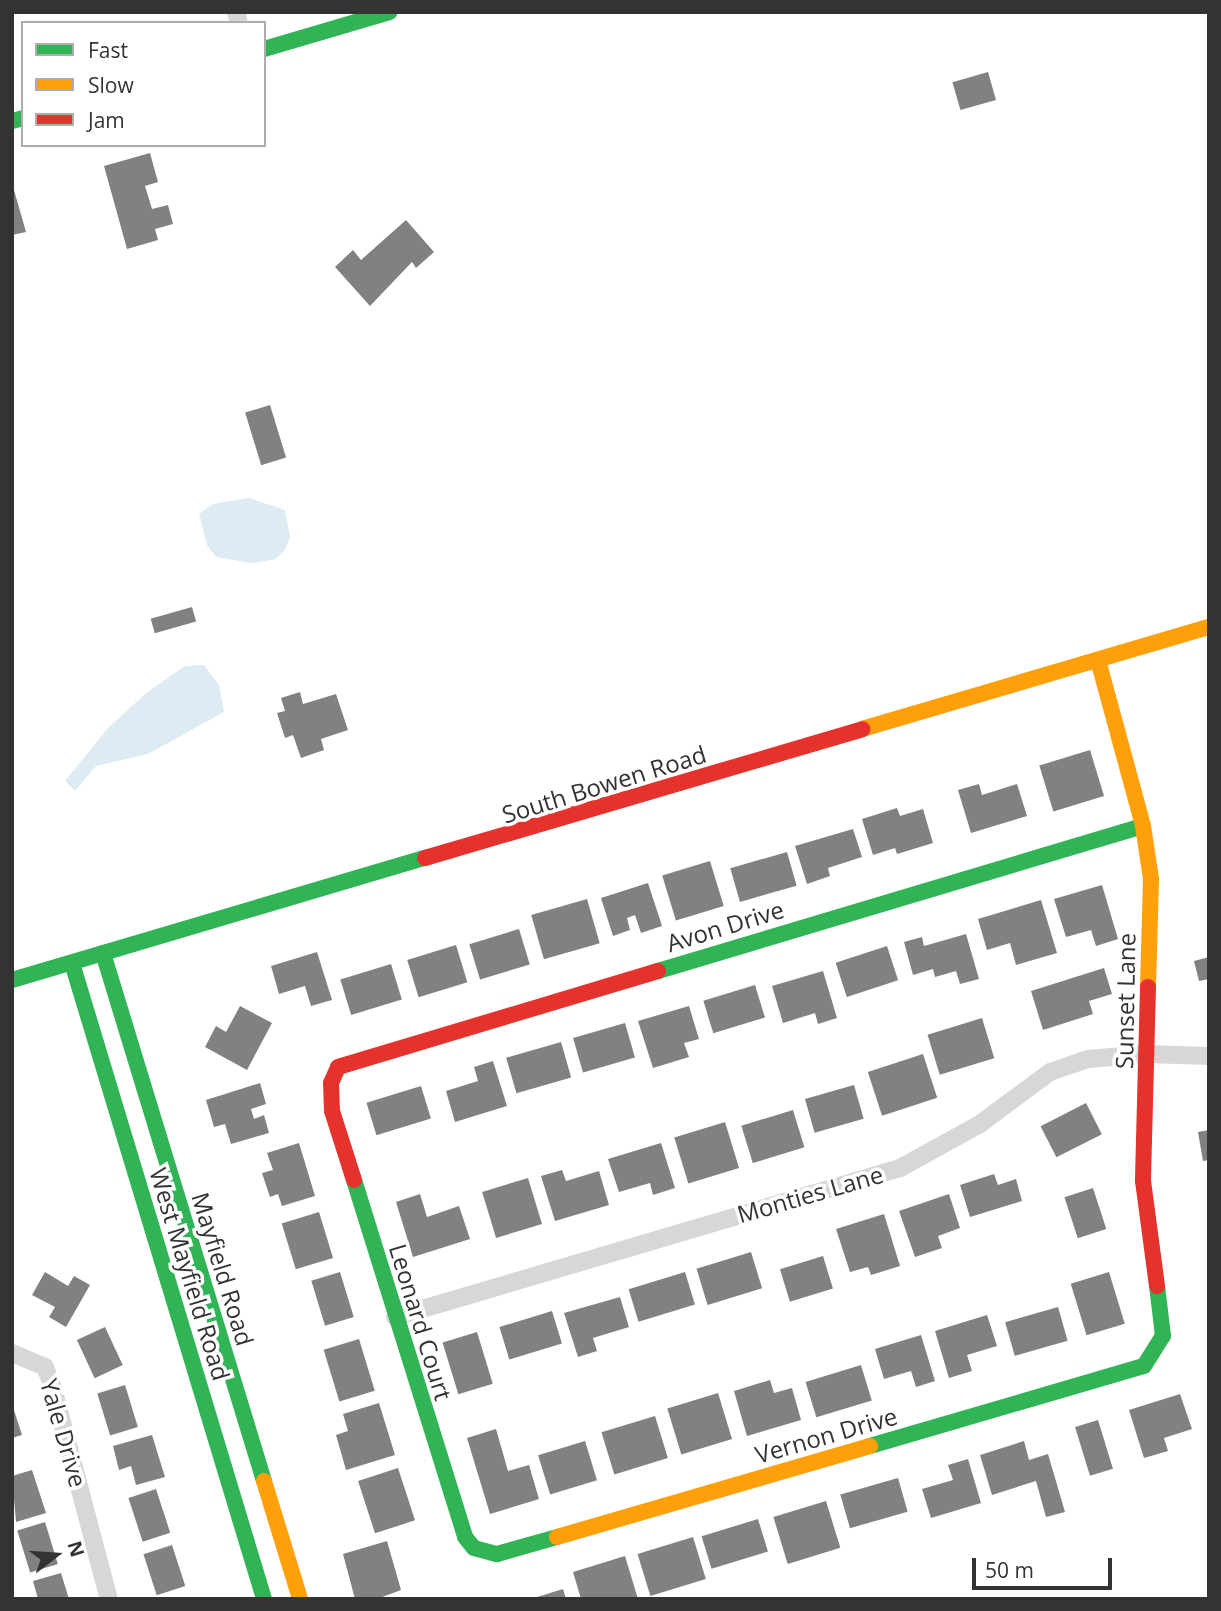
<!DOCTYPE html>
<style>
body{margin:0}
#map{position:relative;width:1221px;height:1611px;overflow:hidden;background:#fff;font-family:"Open Sans",sans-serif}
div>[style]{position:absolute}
.water>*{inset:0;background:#ddebf3}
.building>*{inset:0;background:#818181;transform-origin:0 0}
.street>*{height:18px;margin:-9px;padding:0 9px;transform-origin:9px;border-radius:9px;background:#d7d7d7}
.fast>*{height:16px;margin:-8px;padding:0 8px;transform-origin:8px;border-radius:8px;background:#30b455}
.slow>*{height:16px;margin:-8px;padding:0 8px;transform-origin:8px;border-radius:8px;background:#ff9f0a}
.jam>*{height:16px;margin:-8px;padding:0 8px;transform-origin:8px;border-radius:8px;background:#e5322d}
span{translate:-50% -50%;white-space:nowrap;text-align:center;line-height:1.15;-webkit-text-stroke:7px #fff;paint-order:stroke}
.street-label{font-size:24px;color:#333}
.frame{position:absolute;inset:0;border:14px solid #333;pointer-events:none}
.legend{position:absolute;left:21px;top:21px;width:245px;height:126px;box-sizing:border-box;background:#fff;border:2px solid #adadad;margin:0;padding:9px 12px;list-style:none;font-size:21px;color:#333}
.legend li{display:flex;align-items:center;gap:14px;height:35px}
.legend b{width:35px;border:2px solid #adadad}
.north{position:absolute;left:21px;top:1520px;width:70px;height:70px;-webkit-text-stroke:5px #fff;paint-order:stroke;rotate:73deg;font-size:19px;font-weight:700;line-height:28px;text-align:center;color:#333}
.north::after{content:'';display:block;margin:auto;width:24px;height:32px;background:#333;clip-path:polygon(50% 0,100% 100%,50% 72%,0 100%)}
.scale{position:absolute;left:972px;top:1558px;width:140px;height:32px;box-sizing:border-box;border:4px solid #333;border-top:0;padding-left:9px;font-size:21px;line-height:24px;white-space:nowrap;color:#333;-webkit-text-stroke:5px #fff;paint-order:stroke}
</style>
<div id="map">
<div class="water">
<div style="clip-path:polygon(249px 498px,285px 510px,290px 537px,285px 550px,276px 559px,252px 563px,216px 557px,207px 545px,199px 514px,213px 504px)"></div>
<div style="clip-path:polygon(204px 665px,219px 685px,224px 712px,148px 754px,96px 766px,75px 791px,65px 781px,107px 729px,146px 693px,185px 666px)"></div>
</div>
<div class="building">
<div style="left:988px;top:72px;width:29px;height:37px;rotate:74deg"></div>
<div style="clip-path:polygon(150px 153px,158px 182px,145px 186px,152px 209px,168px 205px,173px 224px,155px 229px,158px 240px,127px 249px,104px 166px)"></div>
<div style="clip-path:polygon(14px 190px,26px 232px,12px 235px,12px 191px)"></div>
<div style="clip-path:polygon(406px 220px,434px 252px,416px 268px,412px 262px,370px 306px,335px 267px,353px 250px,361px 260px)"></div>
<div style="left:270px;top:405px;width:55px;height:26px;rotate:73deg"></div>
<div style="left:192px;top:607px;width:15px;height:43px;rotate:74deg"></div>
<div style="clip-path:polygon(300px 692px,303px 704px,336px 694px,348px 730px,321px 739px,324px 750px,301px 758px,293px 735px,285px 738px,277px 713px,285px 711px,281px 698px)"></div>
<div style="left:1090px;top:750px;width:48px;height:53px;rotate:73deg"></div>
<div style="clip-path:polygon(979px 784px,982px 795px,1017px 784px,1027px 816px,971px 833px,958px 790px)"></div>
<div style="clip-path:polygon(897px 808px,900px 816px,923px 809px,933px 843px,897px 854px,895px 848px,873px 855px,862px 819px)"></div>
<div style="clip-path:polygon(853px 829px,862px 857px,828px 868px,830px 876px,807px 884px,795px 846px)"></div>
<div style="left:787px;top:852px;width:35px;height:59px;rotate:74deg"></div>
<div style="left:710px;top:861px;width:47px;height:50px;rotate:73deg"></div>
<div style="clip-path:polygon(648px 883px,662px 926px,641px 933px,635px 915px,627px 918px,630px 930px,613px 936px,601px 898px)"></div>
<div style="clip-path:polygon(1102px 885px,1118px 939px,1096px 946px,1091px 930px,1066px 937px,1054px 899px)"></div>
<div style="left:587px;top:899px;width:46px;height:58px;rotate:74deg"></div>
<div style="clip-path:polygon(1041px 900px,1057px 953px,1016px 965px,1010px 943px,987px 950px,978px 919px)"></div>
<div style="left:519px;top:929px;width:37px;height:52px;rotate:73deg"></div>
<div style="clip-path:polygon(966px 934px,979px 979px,960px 984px,956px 971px,935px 977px,933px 969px,913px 975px,904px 942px,922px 937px,924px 946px)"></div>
<div style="left:456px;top:945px;width:39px;height:51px;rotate:73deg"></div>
<div style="left:887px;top:946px;width:36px;height:54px;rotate:72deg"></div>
<div style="clip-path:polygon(317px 952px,332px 1000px,311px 1006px,305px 986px,279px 994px,271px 966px)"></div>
<div style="clip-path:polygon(1209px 957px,1209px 979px,1199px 981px,1194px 961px)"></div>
<div style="left:391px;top:964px;width:37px;height:53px;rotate:73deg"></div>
<div style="clip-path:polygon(1104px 968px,1112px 994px,1089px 1001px,1093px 1014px,1043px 1030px,1031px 991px)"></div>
<div style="clip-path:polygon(823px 971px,837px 1018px,818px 1024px,815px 1013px,783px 1023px,772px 986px)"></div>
<div style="left:755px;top:985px;width:34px;height:54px;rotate:73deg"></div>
<div style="clip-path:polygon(240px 1006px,272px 1023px,247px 1070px,205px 1047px,216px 1026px,226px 1032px)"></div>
<div style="clip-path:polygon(689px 1006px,699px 1039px,684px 1043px,689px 1057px,653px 1068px,638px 1021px)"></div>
<div style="left:982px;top:1018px;width:42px;height:57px;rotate:73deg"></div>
<div style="left:625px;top:1023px;width:36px;height:54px;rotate:74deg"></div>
<div style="left:561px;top:1042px;width:37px;height:57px;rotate:74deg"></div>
<div style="left:923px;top:1054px;width:46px;height:58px;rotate:72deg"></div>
<div style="clip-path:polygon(493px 1061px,507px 1106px,455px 1122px,446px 1091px,478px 1081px,474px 1067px)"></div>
<div style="clip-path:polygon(260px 1083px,266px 1104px,251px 1109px,254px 1119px,264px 1115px,269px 1133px,231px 1144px,225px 1124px,214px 1127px,206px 1100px)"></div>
<div style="left:854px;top:1085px;width:35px;height:51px;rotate:74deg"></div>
<div style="left:421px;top:1086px;width:34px;height:57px;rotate:73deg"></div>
<div style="left:1086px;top:1103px;width:35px;height:51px;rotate:63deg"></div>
<div style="left:793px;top:1110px;width:39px;height:54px;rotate:73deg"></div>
<div style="left:725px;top:1122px;width:48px;height:53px;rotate:73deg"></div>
<div style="clip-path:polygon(1209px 1130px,1209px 1160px,1203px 1161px,1198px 1132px)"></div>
<div style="clip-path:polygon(299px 1143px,315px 1196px,282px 1206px,278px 1194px,270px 1197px,262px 1173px,273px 1170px,267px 1153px)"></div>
<div style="clip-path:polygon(661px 1143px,675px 1188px,653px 1195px,650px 1183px,619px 1192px,608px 1159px)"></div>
<div style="clip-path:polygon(562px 1170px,566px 1181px,599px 1171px,609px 1205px,555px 1221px,541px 1176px)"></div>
<div style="clip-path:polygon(994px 1174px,998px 1185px,1016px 1179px,1022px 1201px,970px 1217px,960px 1185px)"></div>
<div style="left:528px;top:1178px;width:48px;height:48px;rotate:73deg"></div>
<div style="left:1093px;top:1188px;width:43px;height:30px;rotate:72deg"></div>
<div style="clip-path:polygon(420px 1194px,427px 1217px,459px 1206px,470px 1239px,413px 1257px,396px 1202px)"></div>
<div style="clip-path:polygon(949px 1194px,960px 1228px,938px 1236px,942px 1248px,915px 1257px,899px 1211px)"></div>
<div style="left:319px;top:1212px;width:48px;height:39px;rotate:73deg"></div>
<div style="clip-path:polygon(884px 1214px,900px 1266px,871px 1275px,868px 1267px,850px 1272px,836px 1229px)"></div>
<div style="left:751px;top:1252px;width:38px;height:57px;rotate:73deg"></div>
<div style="left:823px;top:1256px;width:34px;height:45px;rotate:73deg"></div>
<div style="clip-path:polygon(45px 1272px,68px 1286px,74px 1276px,90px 1285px,66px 1327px,49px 1317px,55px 1307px,32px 1295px)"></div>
<div style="left:340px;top:1272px;width:47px;height:30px;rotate:73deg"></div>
<div style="left:685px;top:1272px;width:34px;height:59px;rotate:73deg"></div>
<div style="left:1109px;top:1272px;width:54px;height:40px;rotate:73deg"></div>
<div style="clip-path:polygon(620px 1297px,629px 1327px,593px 1338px,597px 1351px,578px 1357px,564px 1313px)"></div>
<div style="left:1058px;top:1307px;width:35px;height:55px;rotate:74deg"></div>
<div style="left:552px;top:1311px;width:34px;height:55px;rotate:73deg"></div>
<div style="clip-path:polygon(987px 1315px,997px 1346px,967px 1355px,972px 1371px,949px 1378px,935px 1331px)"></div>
<div style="left:105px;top:1327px;width:42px;height:31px;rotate:65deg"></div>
<div style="left:477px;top:1332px;width:54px;height:36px;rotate:73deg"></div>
<div style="clip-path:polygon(921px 1335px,935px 1381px,916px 1387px,911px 1371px,884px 1379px,875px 1349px)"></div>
<div style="left:359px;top:1339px;width:54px;height:37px;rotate:73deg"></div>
<div style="left:861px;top:1365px;width:37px;height:58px;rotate:73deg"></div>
<div style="clip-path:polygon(770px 1380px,774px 1393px,792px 1388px,801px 1420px,747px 1436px,734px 1391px)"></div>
<div style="left:125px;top:1385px;width:44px;height:29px;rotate:73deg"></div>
<div style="left:718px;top:1393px;width:48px;height:53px;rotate:73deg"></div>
<div style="clip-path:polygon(1180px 1394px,1192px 1429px,1164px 1438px,1168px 1451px,1144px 1458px,1129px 1410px)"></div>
<div style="clip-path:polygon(379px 1403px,395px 1455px,346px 1470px,336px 1435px,348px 1431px,343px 1414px)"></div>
<div style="clip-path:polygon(12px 1404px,22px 1435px,12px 1438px)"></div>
<div style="left:655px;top:1416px;width:44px;height:56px;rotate:73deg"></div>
<div style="left:1098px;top:1420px;width:51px;height:24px;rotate:73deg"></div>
<div style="clip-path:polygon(496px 1429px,508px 1471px,529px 1465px,539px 1499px,490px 1514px,467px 1438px)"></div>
<div style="clip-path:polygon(152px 1435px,165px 1477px,136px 1485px,131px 1466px,119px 1470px,113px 1446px)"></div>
<div style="left:585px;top:1441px;width:41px;height:49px;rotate:73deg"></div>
<div style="clip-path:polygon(1024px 1441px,1029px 1460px,1048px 1454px,1065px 1512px,1046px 1517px,1036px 1481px,992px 1495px,980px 1455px)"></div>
<div style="clip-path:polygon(968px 1459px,981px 1503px,931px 1518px,922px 1489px,953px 1480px,948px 1465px)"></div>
<div style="left:398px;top:1468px;width:55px;height:42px;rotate:72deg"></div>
<div style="clip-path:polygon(32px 1470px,46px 1513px,16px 1522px,12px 1476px)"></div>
<div style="left:898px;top:1478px;width:35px;height:60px;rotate:74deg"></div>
<div style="left:156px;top:1489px;width:46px;height:29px;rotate:72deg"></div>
<div style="left:826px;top:1501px;width:49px;height:55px;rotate:73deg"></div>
<div style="left:758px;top:1519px;width:34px;height:59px;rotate:73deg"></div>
<div style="left:45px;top:1522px;width:44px;height:29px;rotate:73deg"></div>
<div style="left:693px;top:1537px;width:44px;height:58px;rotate:73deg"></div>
<div style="clip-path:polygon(387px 1541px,401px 1590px,377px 1599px,355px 1599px,343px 1554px)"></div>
<div style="left:172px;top:1545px;width:43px;height:30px;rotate:72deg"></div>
<div style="clip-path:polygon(625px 1556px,638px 1599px,581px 1599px,573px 1572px)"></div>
<div style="clip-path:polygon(61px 1573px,69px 1599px,38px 1599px,33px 1581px)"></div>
<div style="clip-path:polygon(563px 1589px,566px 1599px,534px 1599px,534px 1598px)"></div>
</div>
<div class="street">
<div style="left:236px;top:12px;width:11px;rotate:75deg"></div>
<div style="left:395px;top:1317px;width:527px;rotate:-16.44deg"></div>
<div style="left:900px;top:1168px;width:91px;rotate:-28.8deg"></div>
<div style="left:980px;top:1124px;width:87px;rotate:-36.6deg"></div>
<div style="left:1050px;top:1072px;width:40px;rotate:-18.9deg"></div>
<div style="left:1088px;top:1059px;width:58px;rotate:-4.9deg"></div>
<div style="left:1146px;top:1054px;width:63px;rotate:1.8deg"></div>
<div style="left:12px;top:1353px;width:36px;rotate:23deg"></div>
<div style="left:45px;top:1367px;width:18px;rotate:68deg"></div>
<div style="left:52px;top:1384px;width:222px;rotate:75.2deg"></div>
</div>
<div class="fast">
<div style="left:264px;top:49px;width:131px;rotate:-16.4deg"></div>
<div style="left:12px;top:121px;width:11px;rotate:-15deg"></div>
<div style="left:103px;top:953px;width:552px;rotate:73.04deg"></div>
<div style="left:72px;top:963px;width:664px;rotate:73.2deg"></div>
<div style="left:658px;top:971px;width:506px;rotate:-16.65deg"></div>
<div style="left:12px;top:980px;width:431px;rotate:-16.5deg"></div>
<div style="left:354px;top:1180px;width:374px;rotate:72.7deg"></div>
<div style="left:465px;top:1537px;width:14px;rotate:51deg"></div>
<div style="left:474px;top:1548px;width:24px;rotate:15deg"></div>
<div style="left:497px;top:1554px;width:62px;rotate:-15.8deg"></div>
<div style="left:870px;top:1446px;width:285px;rotate:-16.3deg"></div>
<div style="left:1144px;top:1366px;width:36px;rotate:-58deg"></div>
<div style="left:1163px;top:1336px;width:50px;rotate:-96.8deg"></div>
</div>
<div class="slow">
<div style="left:1098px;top:660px;width:172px;rotate:74.8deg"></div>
<div style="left:1143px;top:826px;width:54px;rotate:81.4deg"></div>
<div style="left:1151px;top:879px;width:108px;rotate:91.6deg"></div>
<div style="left:862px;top:729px;width:362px;rotate:-16.4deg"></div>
<div style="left:264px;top:1481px;width:123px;rotate:73deg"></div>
<div style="left:557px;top:1537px;width:326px;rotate:-16.2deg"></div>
</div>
<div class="jam">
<div style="left:425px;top:858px;width:456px;rotate:-16.4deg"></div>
<div style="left:1148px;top:987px;width:194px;rotate:91.5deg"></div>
<div style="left:1143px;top:1181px;width:106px;rotate:82.4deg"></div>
<div style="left:354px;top:1180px;width:72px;rotate:-107.7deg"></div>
<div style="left:332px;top:1111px;width:28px;rotate:-92deg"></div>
<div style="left:331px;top:1083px;width:17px;rotate:-66deg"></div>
<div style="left:338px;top:1067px;width:334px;rotate:-16.7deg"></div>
</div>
<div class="street-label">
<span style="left:604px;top:784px;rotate:-17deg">South Bowen Road</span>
<span style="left:725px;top:926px;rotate:-17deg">Avon Drive</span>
<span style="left:1125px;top:1001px;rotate:-89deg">Sunset Lane</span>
<span style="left:810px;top:1194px;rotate:-16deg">Monties Lane</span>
<span style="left:223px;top:1269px;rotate:73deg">Mayfield Road</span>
<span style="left:190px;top:1274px;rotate:73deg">West Mayfield Road</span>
<span style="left:421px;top:1322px;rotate:73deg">Leonard Court</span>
<span style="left:64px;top:1433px;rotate:74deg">Yale Drive</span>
<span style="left:826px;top:1435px;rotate:-16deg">Vernon Drive</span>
</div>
<div class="frame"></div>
<ul class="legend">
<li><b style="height:9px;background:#30b455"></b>Fast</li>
<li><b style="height:9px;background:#ff9f0a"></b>Slow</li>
<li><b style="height:9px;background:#e5322d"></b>Jam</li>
</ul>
<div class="north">N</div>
<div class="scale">50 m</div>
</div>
